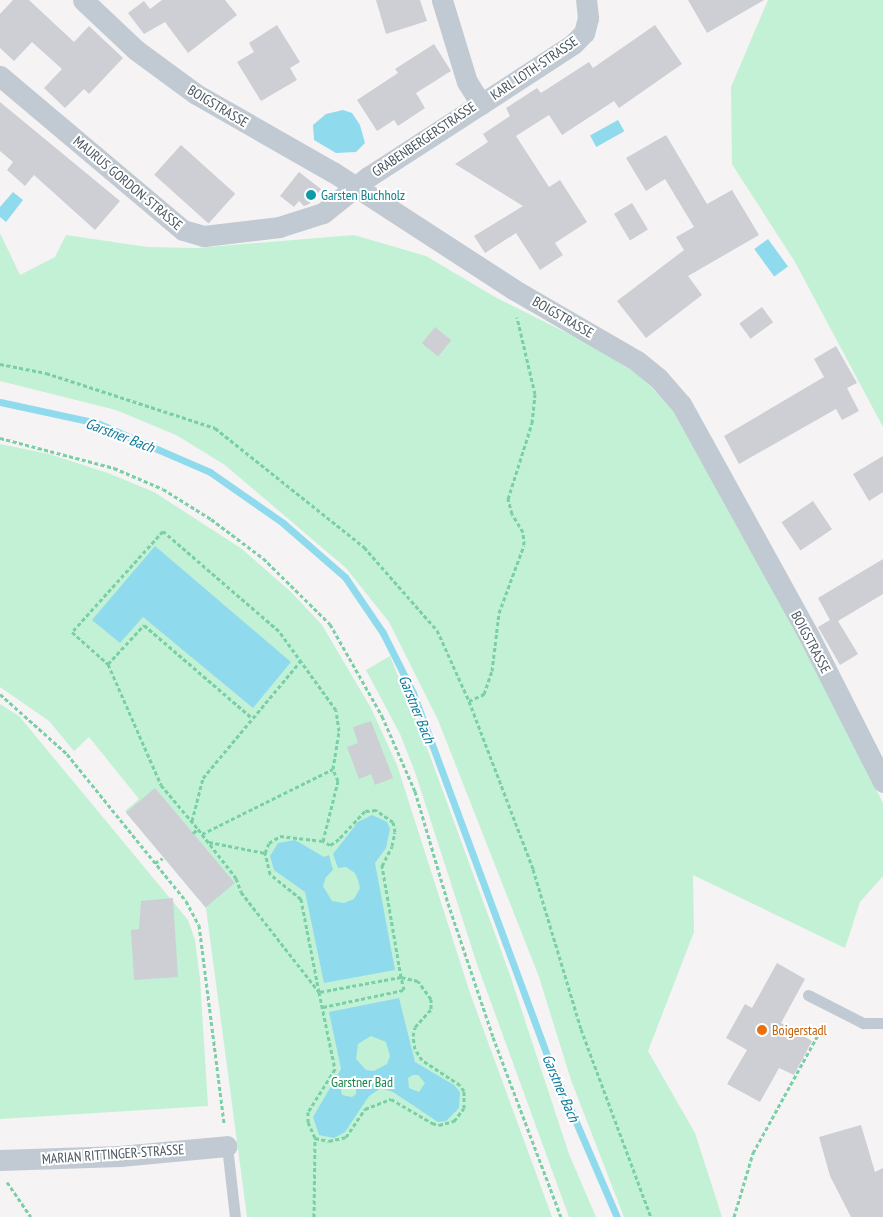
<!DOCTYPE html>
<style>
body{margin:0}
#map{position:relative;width:883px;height:1217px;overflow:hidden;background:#f5f3f3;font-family:"PT Sans Narrow",sans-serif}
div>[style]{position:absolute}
.green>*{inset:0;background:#c3f1d5}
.water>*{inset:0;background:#90daee;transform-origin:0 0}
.stream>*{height:7px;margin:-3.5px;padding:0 3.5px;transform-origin:3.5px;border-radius:3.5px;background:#90daee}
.building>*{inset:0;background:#cdcfd5;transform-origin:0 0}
.path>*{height:3px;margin-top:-1.5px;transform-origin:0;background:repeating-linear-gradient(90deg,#7ad0a6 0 4px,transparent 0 6.5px)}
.lane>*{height:11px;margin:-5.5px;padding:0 5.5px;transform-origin:5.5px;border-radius:5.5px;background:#c1cad2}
.street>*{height:21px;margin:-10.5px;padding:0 10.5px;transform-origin:10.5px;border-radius:10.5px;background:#c1cad2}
.dots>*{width:14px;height:14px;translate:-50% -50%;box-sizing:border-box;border:2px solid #fff;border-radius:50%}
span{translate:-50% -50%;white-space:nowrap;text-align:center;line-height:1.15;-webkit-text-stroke:4px #fff;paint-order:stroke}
.street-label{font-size:14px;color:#4a5661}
.culture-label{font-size:14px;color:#0d838f}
.left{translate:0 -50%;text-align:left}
.food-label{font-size:14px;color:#c56008}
.park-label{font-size:14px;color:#17864f}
.water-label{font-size:15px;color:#0c7c9b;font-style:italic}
</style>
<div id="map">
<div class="green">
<div style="clip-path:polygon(768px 0,883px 0,883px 427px,795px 262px,732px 164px,731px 87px)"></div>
<div style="clip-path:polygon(0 233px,20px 275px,55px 257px,66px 235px,147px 247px,197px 248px,354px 235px,426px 256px,495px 297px,585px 342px,641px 376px,675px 413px,734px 509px,883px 803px,883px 876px,860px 902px,845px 948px,693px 875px,694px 932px,648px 1051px,695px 1133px,722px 1217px,624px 1217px,571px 1080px,539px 977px,438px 720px,389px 622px,346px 568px,225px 465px,176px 435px,116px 410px,0 381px)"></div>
<div style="clip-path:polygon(0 444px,49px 454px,108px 473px,154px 492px,242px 549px,291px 592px,322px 625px,371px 708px,397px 765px,470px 993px,552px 1217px,247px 1217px,206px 908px,125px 811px,139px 799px,89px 737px,74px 751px,49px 721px,0 687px)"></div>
<div style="clip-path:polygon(390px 656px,430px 756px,510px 975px,569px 1154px,596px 1217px,569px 1217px,477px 964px,415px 772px,400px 734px,366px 670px)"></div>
<div style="clip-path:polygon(0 704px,19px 716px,188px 920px,195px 940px,200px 979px,208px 1106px,0 1119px)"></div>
</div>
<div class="water">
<div style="clip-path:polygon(343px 110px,352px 113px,360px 125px,365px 143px,356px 152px,336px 153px,314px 140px,313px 125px,326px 114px)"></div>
<div style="left:618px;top:120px;width:13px;height:32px;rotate:61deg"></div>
<div style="clip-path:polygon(13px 192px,23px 200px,6px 222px,0 217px,0 207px)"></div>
<div style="left:768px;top:239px;width:34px;height:17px;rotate:54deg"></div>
<div style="clip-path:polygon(155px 546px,291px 662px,253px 708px,143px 617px,120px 643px,92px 620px)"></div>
<div style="clip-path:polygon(372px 815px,387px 822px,390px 829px,386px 848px,375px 863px,395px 970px,324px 983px,305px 892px,274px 870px,270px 856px,278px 843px,295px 840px,324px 857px,329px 855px,333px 870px,326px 877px,323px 886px,332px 901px,344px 903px,354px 899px,360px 888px,358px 880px,355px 873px,346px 867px,338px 868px,333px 854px,358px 822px)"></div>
<div style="clip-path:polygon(evenodd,399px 998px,415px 1062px,454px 1085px,460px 1092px,459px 1108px,446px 1121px,438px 1122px,393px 1092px,381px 1088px,369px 1096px,345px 1132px,334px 1138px,319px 1135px,313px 1117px,341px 1069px,329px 1012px,399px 998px,371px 1036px,386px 1042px,390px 1056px,387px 1064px,374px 1071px,366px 1070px,356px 1059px,358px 1044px,371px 1036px,399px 998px,413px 1075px,418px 1075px,425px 1083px,419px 1092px,409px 1088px,408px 1078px,413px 1075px,399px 998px,346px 1082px,356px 1085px,356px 1094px,352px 1097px,342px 1095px,341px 1090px,346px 1082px)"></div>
</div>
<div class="stream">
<div style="left:0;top:402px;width:99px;rotate:12.2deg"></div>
<div style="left:97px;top:423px;width:123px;rotate:23.4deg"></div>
<div style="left:210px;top:472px;width:89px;rotate:34.9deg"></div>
<div style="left:283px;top:523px;width:82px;rotate:41.1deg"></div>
<div style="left:345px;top:577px;width:68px;rotate:55.8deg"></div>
<div style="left:383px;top:633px;width:67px;rotate:63.4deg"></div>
<div style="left:413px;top:693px;width:388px;rotate:69.7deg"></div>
<div style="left:548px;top:1057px;width:174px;rotate:66.7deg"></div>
</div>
<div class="building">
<div style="clip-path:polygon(13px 0,29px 0,74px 42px,89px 26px,123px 58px,89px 94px,84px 89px,65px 108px,44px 88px,62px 69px,32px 42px,14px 61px,0 48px,0 14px)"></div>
<div style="clip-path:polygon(162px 0,225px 0,237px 15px,188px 53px,165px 22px,144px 34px,128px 13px,144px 1px,150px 9px)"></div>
<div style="clip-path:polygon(376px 0,420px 0,427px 21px,386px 34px)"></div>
<div style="clip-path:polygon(688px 0,764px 0,707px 33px)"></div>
<div style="clip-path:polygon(277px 25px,300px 62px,290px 68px,297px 80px,261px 101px,237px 62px,254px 52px,249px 43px)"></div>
<div style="clip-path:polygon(655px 25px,682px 64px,619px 108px,614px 101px,562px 135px,549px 115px,516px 136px,549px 187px,560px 180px,587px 222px,555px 243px,563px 255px,540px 270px,516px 233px,485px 253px,474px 236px,523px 206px,455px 164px,488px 142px,483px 134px,510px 116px,506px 108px,537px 88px,541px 93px,589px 62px,593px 68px)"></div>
<div style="clip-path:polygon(434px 44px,451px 71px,416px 93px,425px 108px,398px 126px,394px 120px,377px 131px,357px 100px,398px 73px,395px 69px)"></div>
<div style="clip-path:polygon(0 102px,120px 201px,95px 230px,34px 175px,25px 186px,7px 170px,13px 162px,0 151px)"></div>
<div style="clip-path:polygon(666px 135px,707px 204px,732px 190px,759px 235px,688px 276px,702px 295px,646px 338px,617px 301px,684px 250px,676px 237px,694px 227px,665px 179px,646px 191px,626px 158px)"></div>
<div style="left:181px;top:145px;width:73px;height:40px;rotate:42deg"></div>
<div style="clip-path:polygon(299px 172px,321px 189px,309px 204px,304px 206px,299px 201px,294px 207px,280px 196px)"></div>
<div style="left:632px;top:203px;width:31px;height:21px;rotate:59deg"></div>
<div style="left:762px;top:307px;width:19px;height:28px;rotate:54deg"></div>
<div style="left:435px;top:327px;width:21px;height:21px;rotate:39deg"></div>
<div style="clip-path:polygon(836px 346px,857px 383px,847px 388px,859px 411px,842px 420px,836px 409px,739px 464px,724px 436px,824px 377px,814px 359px)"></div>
<div style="clip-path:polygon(883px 456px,883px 492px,869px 501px,853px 474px)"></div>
<div style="left:813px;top:501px;width:34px;height:38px;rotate:56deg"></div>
<div style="clip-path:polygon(883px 559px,883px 594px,838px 621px,858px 654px,840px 665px,818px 627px,830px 620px,818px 598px)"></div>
<div style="clip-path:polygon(371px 721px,393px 778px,375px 785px,371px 774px,359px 779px,347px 747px,358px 743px,353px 727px)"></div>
<div style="left:155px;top:788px;width:124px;height:38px;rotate:50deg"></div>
<div style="clip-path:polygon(173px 898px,178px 977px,134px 980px,131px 930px,139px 929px,141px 901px)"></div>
<div style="clip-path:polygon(777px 963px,805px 979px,781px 1023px,812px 1041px,794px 1075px,779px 1068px,760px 1102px,727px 1084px,747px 1050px,726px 1038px,745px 1004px,752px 1008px)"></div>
<div style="clip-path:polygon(861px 1125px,875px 1172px,883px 1168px,883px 1217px,851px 1217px,830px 1176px,819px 1137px)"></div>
</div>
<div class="path">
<div style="left:0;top:364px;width:47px;rotate:11.1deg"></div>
<div style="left:46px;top:373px;width:178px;rotate:18deg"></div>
<div style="left:215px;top:428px;width:191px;rotate:38.6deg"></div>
<div style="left:364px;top:547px;width:111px;rotate:48.7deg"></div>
<div style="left:437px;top:630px;width:78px;rotate:65.7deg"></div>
<div style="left:469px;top:701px;width:180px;rotate:69.1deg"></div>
<div style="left:533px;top:869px;width:167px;rotate:73.3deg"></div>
<div style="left:581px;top:1029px;width:201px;rotate:69.6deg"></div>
<div style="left:0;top:438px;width:118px;rotate:14.7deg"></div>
<div style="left:114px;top:468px;width:53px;rotate:23.2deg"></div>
<div style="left:163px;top:489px;width:57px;rotate:32deg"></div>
<div style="left:211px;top:519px;width:65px;rotate:36.9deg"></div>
<div style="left:263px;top:558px;width:94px;rotate:44.6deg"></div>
<div style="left:330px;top:624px;width:106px;rotate:60.5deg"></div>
<div style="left:382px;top:716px;width:82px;rotate:66.3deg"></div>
<div style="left:415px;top:791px;width:117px;rotate:73.6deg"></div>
<div style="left:448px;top:903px;width:141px;rotate:71.4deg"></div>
<div style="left:493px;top:1037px;width:192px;rotate:69.3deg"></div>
<div style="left:108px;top:664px;width:53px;rotate:-47.3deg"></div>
<div style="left:144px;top:625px;width:143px;rotate:40.7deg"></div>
<div style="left:0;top:694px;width:90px;rotate:41.8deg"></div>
<div style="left:67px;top:754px;width:189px;rotate:51deg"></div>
<div style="left:186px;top:901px;width:27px;rotate:62deg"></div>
<div style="left:199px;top:925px;width:201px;rotate:82.8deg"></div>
<div style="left:469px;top:701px;width:17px;rotate:-25deg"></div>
<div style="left:484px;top:694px;width:24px;rotate:-71deg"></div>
<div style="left:492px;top:671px;width:58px;rotate:-83.1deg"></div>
<div style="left:499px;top:613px;width:72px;rotate:-69.8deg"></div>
<div style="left:524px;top:545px;width:13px;rotate:-94deg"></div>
<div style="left:523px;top:532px;width:21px;rotate:-121deg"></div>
<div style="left:512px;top:514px;width:16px;rotate:-105deg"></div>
<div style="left:508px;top:499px;width:80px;rotate:-72.5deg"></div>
<div style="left:532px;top:423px;width:29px;rotate:-84deg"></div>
<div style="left:535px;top:394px;width:79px;rotate:-103.2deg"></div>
<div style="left:192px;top:821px;width:44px;rotate:-75.7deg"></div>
<div style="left:203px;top:778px;width:155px;rotate:-50.2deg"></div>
<div style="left:193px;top:833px;width:6px;rotate:-39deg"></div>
<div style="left:198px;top:829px;width:62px;rotate:52.2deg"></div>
<div style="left:236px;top:878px;width:15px;rotate:70deg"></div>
<div style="left:241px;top:892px;width:127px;rotate:52deg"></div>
<div style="left:319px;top:992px;width:79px;rotate:78.3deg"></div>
<div style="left:335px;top:1069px;width:51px;rotate:122.1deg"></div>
<div style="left:308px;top:1112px;width:10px;rotate:90deg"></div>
<div style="left:308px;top:1122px;width:17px;rotate:66deg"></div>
<div style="left:315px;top:1138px;width:14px;rotate:12deg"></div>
<div style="left:329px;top:1141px;width:17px;rotate:-13deg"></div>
<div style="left:346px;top:1137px;width:34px;rotate:-56deg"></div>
<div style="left:365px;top:1109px;width:28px;rotate:-21deg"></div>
<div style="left:391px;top:1099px;width:48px;rotate:30.3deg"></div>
<div style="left:432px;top:1123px;width:7px;rotate:16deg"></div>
<div style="left:439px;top:1125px;width:16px;rotate:-15deg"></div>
<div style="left:454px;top:1121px;width:16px;rotate:-52deg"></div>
<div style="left:464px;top:1108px;width:17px;rotate:-90deg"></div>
<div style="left:464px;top:1091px;width:7px;rotate:-124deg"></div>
<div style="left:460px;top:1085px;width:45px;rotate:-146.7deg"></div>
<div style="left:422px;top:1060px;width:13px;rotate:-122deg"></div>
<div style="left:415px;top:1049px;width:13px;rotate:-99deg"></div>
<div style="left:413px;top:1036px;width:9px;rotate:-77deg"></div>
<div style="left:415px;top:1027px;width:24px;rotate:-48deg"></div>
<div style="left:431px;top:1009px;width:10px;rotate:-90deg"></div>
<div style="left:431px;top:999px;width:22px;rotate:-126deg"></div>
<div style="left:418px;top:981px;width:17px;rotate:-167deg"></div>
<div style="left:401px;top:977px;width:113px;rotate:-99.7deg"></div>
<div style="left:382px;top:866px;width:22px;rotate:-63deg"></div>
<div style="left:392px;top:846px;width:14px;rotate:-78deg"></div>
<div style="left:395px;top:832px;width:10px;rotate:-101deg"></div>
<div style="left:393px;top:822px;width:21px;rotate:-145deg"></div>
<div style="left:376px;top:810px;width:11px;rotate:175deg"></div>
<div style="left:365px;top:811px;width:38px;rotate:133deg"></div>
<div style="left:339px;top:839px;width:11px;rotate:146deg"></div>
<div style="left:330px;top:845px;width:8px;rotate:-150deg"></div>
<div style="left:323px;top:841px;width:62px;rotate:-76deg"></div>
<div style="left:338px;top:781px;width:13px;rotate:-113deg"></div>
<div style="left:333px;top:769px;width:38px;rotate:-81deg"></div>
<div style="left:339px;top:731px;width:21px;rotate:-98deg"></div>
<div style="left:336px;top:710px;width:97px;rotate:-125.8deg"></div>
<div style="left:279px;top:631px;width:153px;rotate:-139.2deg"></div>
<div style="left:163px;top:531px;width:136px;rotate:132deg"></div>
<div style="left:72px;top:632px;width:48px;rotate:41.6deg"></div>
<div style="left:108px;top:664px;width:132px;rotate:66.3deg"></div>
<div style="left:161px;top:785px;width:57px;rotate:49.9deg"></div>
<div style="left:202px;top:834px;width:146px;rotate:-26.4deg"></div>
<div style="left:209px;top:842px;width:57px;rotate:11.1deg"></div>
<div style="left:155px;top:863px;width:9px;rotate:-32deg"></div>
<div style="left:323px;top:1007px;width:83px;rotate:-11.9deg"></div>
<div style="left:404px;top:990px;width:13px;rotate:-103deg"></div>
<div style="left:401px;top:977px;width:83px;rotate:169.6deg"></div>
<div style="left:319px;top:992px;width:95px;rotate:-101deg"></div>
<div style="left:301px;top:899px;width:40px;rotate:-141deg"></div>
<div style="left:270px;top:874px;width:22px;rotate:-103deg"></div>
<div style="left:265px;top:853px;width:11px;rotate:-68deg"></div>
<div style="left:269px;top:843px;width:13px;rotate:-32deg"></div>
<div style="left:280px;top:836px;width:43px;rotate:6.6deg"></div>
<div style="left:7px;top:1182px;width:42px;rotate:55.6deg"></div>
<div style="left:314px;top:1217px;width:79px;rotate:-89.3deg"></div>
<div style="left:734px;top:1217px;width:67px;rotate:-73.5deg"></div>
<div style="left:753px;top:1153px;width:149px;rotate:-61.2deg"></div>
</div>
<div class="lane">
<div style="left:808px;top:995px;width:62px;rotate:27deg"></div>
<div style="left:863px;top:1023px;width:20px"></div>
<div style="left:227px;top:1146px;width:71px;rotate:83.6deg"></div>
</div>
<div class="street">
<div style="left:83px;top:0;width:73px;rotate:43.3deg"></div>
<div style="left:136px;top:50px;width:74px;rotate:36.3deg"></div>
<div style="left:196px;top:94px;width:158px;rotate:29.7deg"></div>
<div style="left:333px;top:172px;width:215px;rotate:33deg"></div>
<div style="left:513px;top:289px;width:143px;rotate:30.1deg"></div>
<div style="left:637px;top:361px;width:27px;rotate:39deg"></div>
<div style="left:658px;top:378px;width:35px;rotate:49deg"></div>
<div style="left:681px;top:404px;width:263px;rotate:61.1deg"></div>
<div style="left:808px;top:634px;width:166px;rotate:63.1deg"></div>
<div style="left:0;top:76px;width:239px;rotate:40.1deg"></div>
<div style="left:183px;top:230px;width:22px;rotate:16deg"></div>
<div style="left:204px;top:236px;width:76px;rotate:-6.8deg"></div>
<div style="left:279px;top:227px;width:46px;rotate:-17.7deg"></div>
<div style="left:323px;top:213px;width:58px;rotate:-38.7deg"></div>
<div style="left:368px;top:177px;width:135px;rotate:-32.9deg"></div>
<div style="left:481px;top:104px;width:26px;rotate:-122deg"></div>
<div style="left:467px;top:82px;width:86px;rotate:-107deg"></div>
<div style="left:481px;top:104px;width:110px;rotate:-33.1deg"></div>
<div style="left:573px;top:44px;width:16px;rotate:-45deg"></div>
<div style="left:584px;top:33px;width:16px;rotate:-75deg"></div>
<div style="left:588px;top:18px;width:18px;rotate:-96deg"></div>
<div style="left:0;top:1160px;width:120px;rotate:-1.9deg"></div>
<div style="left:120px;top:1156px;width:107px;rotate:-5.3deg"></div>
</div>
<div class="dots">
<div style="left:311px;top:195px;background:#0f9aa8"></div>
<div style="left:762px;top:1030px;background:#e8710a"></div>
</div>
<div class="street-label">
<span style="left:534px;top:68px;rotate:-34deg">KARL LOTH-STRASSE</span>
<span style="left:218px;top:106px;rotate:31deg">BOIGSTRASSE</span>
<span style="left:424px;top:139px;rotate:-34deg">GRABENBERGERSTRASSE</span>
<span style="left:128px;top:183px;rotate:40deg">MAURUS GORDON-STRASSE</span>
<span style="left:563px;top:317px;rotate:30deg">BOIGSTRASSE</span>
<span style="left:811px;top:642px;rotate:62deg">BOIGSTRASSE</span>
<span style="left:113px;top:1154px;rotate:-4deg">MARIAN RITTINGER-STRASSE</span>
</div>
<div class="culture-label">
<span class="left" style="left:321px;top:195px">Garsten Buchholz</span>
</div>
<div class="food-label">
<span class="left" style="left:772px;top:1030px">Boigerstadl</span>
</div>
<div class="park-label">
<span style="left:362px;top:1082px">Garstner Bad</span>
</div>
<div class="water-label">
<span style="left:120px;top:435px;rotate:21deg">Garstner Bach</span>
<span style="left:417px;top:709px;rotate:68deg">Garstner Bach</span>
<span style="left:561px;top:1088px;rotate:67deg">Garstner Bach</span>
</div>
</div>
